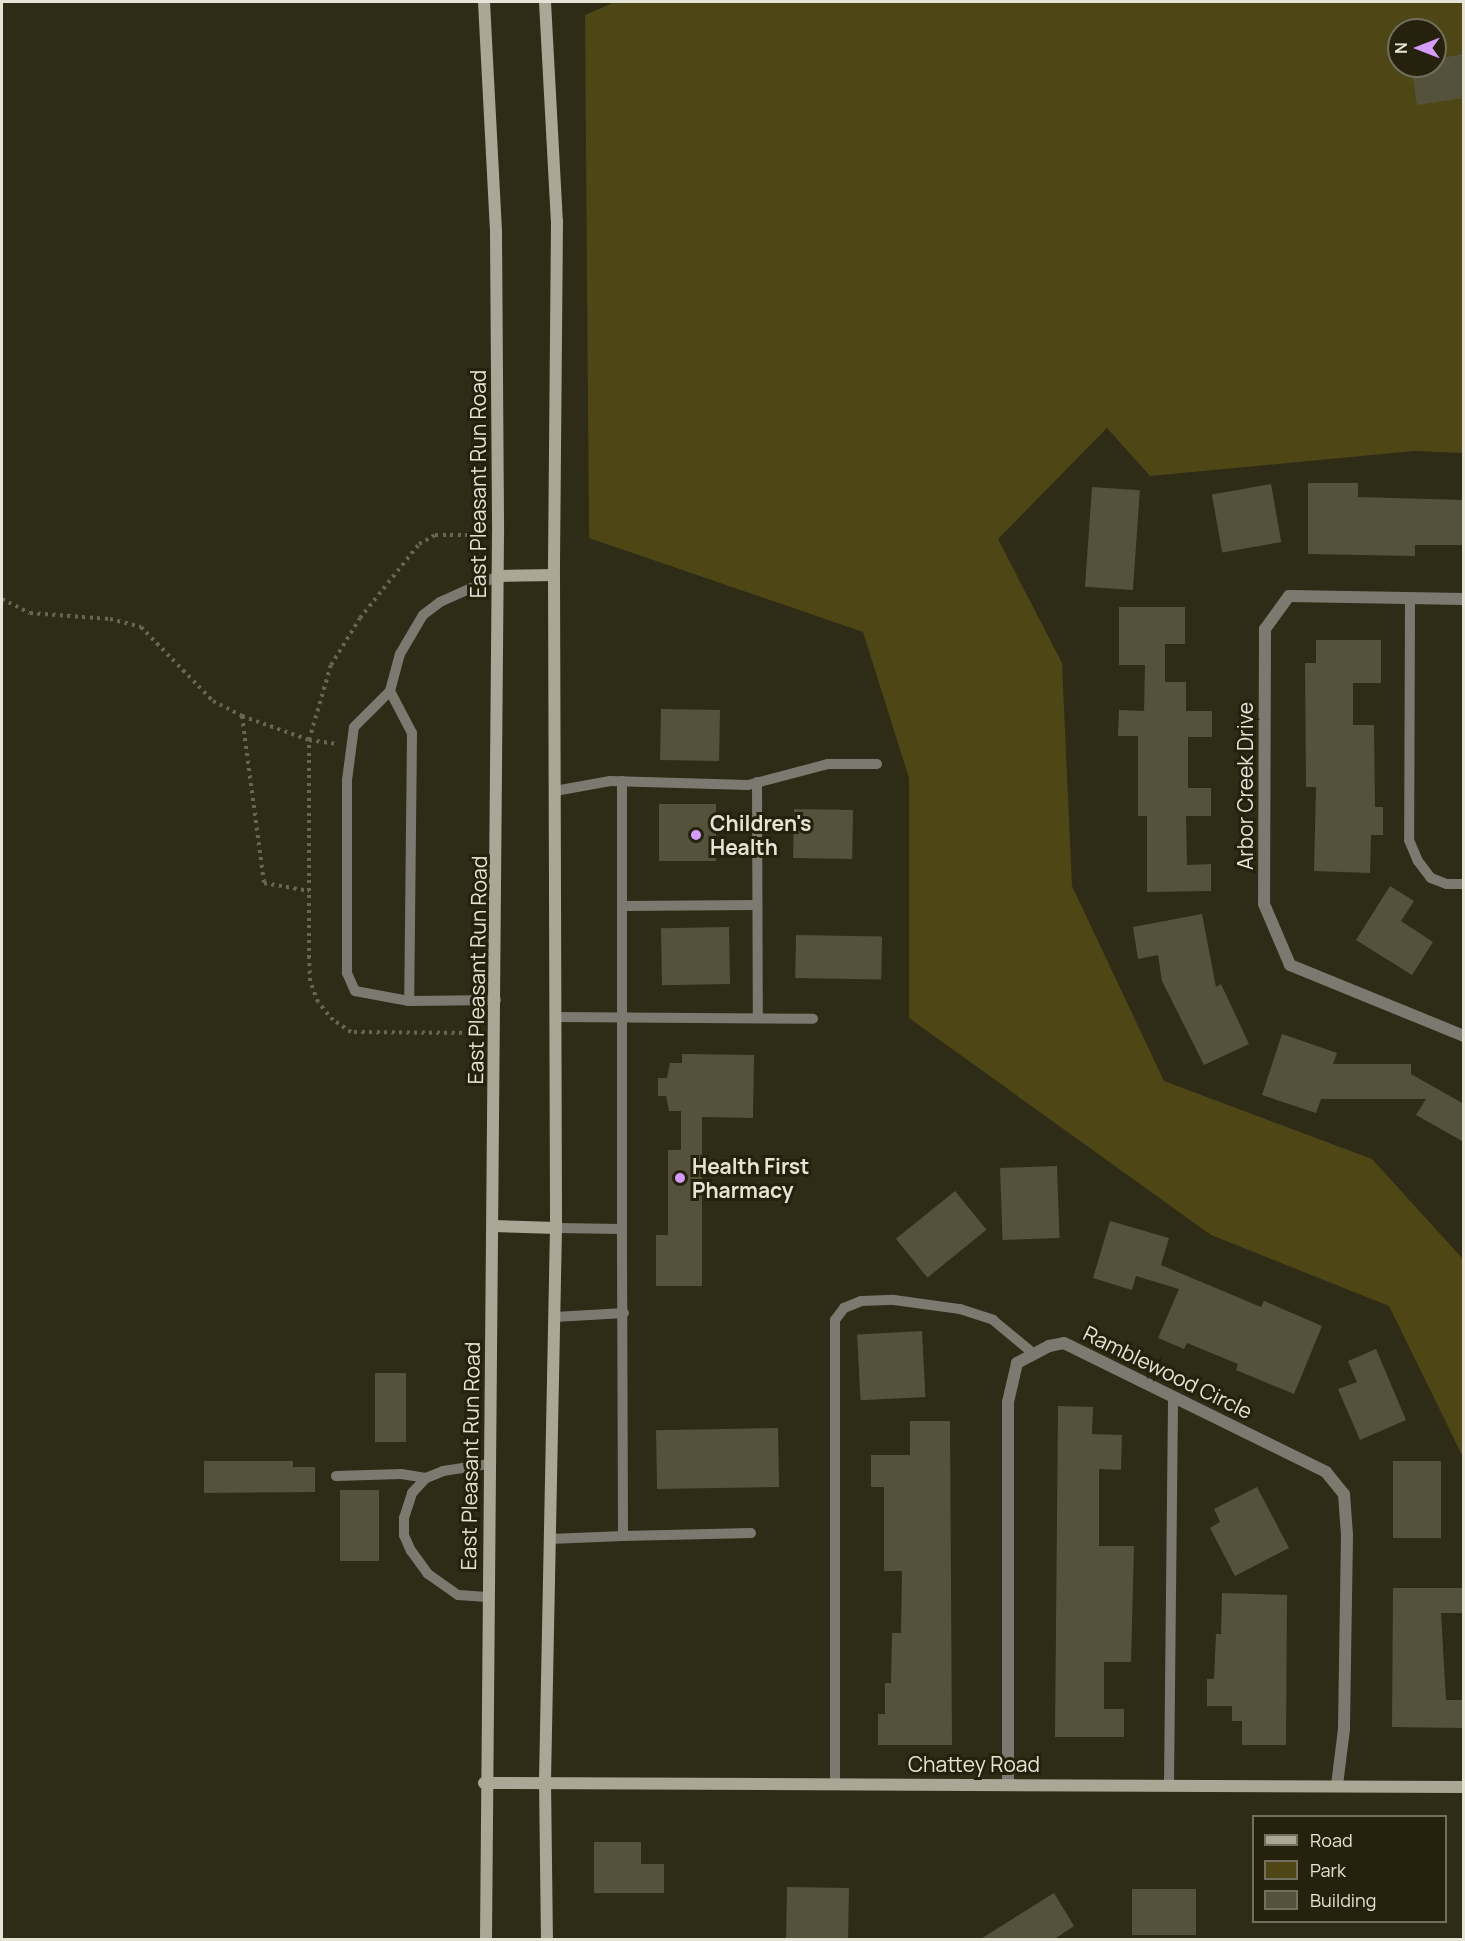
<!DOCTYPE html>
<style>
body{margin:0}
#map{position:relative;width:1465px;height:1941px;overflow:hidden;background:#2e2b17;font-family:Manrope,sans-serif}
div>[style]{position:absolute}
.green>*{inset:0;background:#4e4615}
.building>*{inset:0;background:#55523c;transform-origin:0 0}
.path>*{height:4px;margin-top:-2px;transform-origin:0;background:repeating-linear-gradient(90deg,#686553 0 3px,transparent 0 7.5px)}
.lane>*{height:10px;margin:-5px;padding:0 5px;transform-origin:5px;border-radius:5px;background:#7c7a70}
.street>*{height:12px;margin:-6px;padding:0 6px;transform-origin:6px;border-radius:6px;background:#7c7a70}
.secondary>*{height:12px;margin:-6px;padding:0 6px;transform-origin:6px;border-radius:6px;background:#aaa797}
.dots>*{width:16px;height:16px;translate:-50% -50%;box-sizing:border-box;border:3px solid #25210d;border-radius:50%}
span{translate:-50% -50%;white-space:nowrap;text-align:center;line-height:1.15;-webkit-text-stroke:6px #25210d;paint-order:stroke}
.street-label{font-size:21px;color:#e5e4d7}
.poi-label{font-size:21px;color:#e5e4d7;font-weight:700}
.left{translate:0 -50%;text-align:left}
.frame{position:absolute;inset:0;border:3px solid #e5e4d7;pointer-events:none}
.legend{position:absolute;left:1252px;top:1815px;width:195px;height:108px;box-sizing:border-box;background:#25210d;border:2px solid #726f5e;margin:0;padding:8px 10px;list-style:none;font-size:18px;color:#e5e4d7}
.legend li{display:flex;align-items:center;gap:12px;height:30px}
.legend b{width:30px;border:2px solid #726f5e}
.north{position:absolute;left:1387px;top:18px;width:60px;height:60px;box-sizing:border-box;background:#25210d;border:2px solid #726f5e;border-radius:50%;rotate:270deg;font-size:16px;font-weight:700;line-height:24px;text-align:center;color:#e5e4d7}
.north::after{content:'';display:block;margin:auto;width:21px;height:27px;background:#d49cfb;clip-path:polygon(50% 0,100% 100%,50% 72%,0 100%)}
</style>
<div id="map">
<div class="green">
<div style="clip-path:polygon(evenodd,615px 2px,1463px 2px,1463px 453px,1414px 451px,1150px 476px,1107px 428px,998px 539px,1062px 663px,1072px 886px,1164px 1081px,1372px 1159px,1463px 1259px,1463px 1457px,1389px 1306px,1211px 1235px,909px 1018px,909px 778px,863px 632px,589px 538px,585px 15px,615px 2px,1399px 30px,1435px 30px,1435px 66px,1399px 66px,1399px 30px)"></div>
</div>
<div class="building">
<div style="clip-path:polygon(1464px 54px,1464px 98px,1417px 105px,1411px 66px,1435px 66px,1435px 59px)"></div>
<div style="clip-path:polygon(1308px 483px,1358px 483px,1358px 497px,1464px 500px,1464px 545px,1415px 545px,1415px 556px,1308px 554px)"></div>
<div style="left:1271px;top:484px;width:59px;height:60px;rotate:80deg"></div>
<div style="left:1092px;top:487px;width:48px;height:100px;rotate:4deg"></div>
<div style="clip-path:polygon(1119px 607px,1185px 607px,1185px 644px,1165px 644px,1165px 682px,1186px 682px,1186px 711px,1212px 711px,1212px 737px,1188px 737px,1188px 788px,1211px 788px,1211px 816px,1186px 816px,1187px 865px,1211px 864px,1211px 891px,1147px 892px,1147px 816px,1138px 816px,1138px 736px,1118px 736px,1119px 710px,1144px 711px,1145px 665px,1119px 665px)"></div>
<div style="clip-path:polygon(1316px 640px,1381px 640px,1381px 683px,1353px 683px,1353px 725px,1374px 725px,1375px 807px,1383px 807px,1383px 835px,1371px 835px,1370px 873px,1314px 871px,1316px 787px,1306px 787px,1305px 663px,1316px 663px)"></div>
<div style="left:661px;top:709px;width:59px;height:51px;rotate:1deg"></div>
<div style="left:716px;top:804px;width:57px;height:57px;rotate:90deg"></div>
<div style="left:794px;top:809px;width:59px;height:49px;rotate:1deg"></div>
<div style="clip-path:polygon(1390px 886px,1414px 901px,1401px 921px,1433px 942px,1412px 975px,1356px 940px)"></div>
<div style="clip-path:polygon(1202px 914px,1216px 987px,1221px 984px,1249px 1044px,1204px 1065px,1162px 981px,1158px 955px,1138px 959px,1133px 927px)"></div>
<div style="left:729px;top:927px;width:57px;height:68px;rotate:89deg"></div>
<div style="left:796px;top:935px;width:86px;height:43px;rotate:1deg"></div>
<div style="clip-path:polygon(1282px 1034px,1337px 1053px,1333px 1064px,1411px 1064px,1411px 1074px,1464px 1104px,1464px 1142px,1416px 1115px,1426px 1099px,1321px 1099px,1316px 1113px,1262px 1095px)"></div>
<div style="clip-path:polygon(682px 1054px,754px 1055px,753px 1118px,702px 1117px,702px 1286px,656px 1286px,656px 1235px,668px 1235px,668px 1150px,681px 1150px,681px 1111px,669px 1111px,666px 1096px,658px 1096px,658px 1078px,667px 1078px,670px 1063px,682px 1063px)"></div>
<div style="left:1057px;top:1166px;width:72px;height:57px;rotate:88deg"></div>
<div style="left:955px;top:1191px;width:50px;height:76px;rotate:51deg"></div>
<div style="clip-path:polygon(1110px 1221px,1169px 1238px,1161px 1265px,1261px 1307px,1264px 1301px,1322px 1326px,1294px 1394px,1236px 1370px,1238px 1364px,1187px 1343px,1184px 1349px,1158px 1338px,1179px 1289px,1136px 1276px,1132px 1290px,1093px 1278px)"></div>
<div style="left:922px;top:1331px;width:66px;height:65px;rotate:87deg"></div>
<div style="clip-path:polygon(1376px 1349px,1406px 1420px,1360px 1440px,1338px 1389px,1357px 1382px,1348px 1361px)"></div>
<div style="left:375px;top:1373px;width:31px;height:69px"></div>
<div style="clip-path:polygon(1058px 1406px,1093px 1407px,1092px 1434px,1122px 1435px,1121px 1470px,1099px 1469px,1099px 1546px,1134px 1546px,1131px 1662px,1104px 1662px,1104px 1709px,1124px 1709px,1124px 1737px,1055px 1737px)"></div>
<div style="clip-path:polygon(910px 1421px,950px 1421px,952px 1745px,878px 1745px,878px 1714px,885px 1714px,885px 1683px,891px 1683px,892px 1633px,901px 1633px,902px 1571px,884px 1571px,884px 1487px,871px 1487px,871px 1455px,910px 1455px)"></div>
<div style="left:778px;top:1428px;width:59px;height:122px;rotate:89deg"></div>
<div style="clip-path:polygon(204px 1461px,293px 1461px,293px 1467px,315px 1467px,315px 1492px,204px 1493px)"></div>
<div style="left:1393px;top:1461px;width:48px;height:77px"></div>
<div style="clip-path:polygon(1257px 1487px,1289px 1548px,1235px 1576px,1210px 1528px,1220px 1522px,1214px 1509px)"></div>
<div style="left:340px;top:1490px;width:39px;height:71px"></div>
<div style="clip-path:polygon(1393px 1588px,1464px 1588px,1464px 1613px,1441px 1613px,1446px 1700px,1464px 1700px,1464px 1728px,1392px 1727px)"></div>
<div style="clip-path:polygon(1222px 1593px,1287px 1595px,1286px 1745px,1242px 1745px,1242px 1721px,1232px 1721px,1232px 1706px,1207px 1706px,1207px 1679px,1214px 1679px,1216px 1634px,1221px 1634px)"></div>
<div style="clip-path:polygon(594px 1842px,641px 1842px,641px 1864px,664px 1864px,664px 1893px,594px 1893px)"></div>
<div style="left:787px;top:1887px;width:62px;height:53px;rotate:1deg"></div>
<div style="left:1132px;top:1889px;width:64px;height:46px"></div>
<div style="clip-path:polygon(1054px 1893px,1074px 1926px,1053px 1940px,979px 1940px)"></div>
</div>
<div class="path">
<div style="left:2px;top:599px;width:31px;rotate:27deg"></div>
<div style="left:30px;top:613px;width:80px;rotate:4.3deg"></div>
<div style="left:110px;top:619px;width:32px;rotate:14deg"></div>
<div style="left:141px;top:627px;width:103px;rotate:45.8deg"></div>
<div style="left:213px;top:701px;width:33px;rotate:27deg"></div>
<div style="left:242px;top:716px;width:71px;rotate:19.7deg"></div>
<div style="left:309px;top:740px;width:29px;rotate:8deg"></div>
<div style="left:242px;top:716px;width:168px;rotate:82.5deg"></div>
<div style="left:264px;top:883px;width:46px;rotate:10.1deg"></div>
<div style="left:477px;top:1033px;width:126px;rotate:-179.5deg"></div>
<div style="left:351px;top:1032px;width:22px;rotate:-146deg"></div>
<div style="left:333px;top:1020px;width:23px;rotate:-130deg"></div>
<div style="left:318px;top:1002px;width:22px;rotate:-111deg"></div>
<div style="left:310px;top:981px;width:23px;rotate:-92deg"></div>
<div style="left:309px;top:958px;width:218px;rotate:-90deg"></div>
<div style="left:309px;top:740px;width:78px;rotate:-73.7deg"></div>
<div style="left:331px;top:665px;width:55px;rotate:-58.3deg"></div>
<div style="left:360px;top:618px;width:95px;rotate:-51.4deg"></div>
<div style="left:419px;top:544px;width:18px;rotate:-29deg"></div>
<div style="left:435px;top:535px;width:47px"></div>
</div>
<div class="lane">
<div style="left:1410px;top:598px;width:242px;rotate:90.2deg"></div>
<div style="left:1409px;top:840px;width:23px;rotate:67deg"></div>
<div style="left:1418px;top:861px;width:21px;rotate:53deg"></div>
<div style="left:1431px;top:878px;width:17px;rotate:21deg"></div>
<div style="left:1447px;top:884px;width:17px"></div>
<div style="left:390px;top:691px;width:47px;rotate:62.4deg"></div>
<div style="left:412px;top:733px;width:268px;rotate:90.6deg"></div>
<div style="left:622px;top:781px;width:448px;rotate:90deg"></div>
<div style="left:757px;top:782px;width:236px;rotate:89.8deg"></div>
<div style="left:555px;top:791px;width:56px;rotate:-10.3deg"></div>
<div style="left:610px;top:781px;width:138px;rotate:1.7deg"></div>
<div style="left:748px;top:785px;width:83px;rotate:-14.7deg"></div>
<div style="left:828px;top:764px;width:49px"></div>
<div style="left:622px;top:906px;width:135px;rotate:-0.4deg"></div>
<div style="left:496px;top:1000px;width:87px;rotate:179.3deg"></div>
<div style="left:409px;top:1001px;width:55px;rotate:-169.5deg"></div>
<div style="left:355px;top:991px;width:20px;rotate:-114deg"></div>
<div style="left:347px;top:973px;width:193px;rotate:-90deg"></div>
<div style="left:347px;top:780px;width:53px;rotate:-82.5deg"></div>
<div style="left:354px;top:727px;width:51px;rotate:-45deg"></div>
<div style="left:390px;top:691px;width:38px;rotate:-75deg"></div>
<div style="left:400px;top:654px;width:45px;rotate:-59.5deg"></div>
<div style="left:423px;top:615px;width:21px;rotate:-37deg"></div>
<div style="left:440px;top:602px;width:64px;rotate:-24.1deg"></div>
<div style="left:555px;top:1017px;width:258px;rotate:0.4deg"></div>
<div style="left:555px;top:1317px;width:69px;rotate:-3.3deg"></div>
<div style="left:336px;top:1476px;width:65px;rotate:-1.8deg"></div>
<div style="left:401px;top:1474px;width:25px;rotate:9deg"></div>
<div style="left:623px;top:1536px;width:128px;rotate:-1.3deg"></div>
<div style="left:550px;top:1539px;width:73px;rotate:-2.4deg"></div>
<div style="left:623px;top:1536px;width:307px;rotate:-90.2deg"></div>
<div style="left:622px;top:1229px;width:66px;rotate:-179.1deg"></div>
<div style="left:487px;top:1597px;width:29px;rotate:-176deg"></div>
<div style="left:458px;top:1595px;width:37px;rotate:-145deg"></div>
<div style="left:428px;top:1574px;width:29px;rotate:-126deg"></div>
<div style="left:411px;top:1551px;width:17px;rotate:-114deg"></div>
<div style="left:404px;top:1535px;width:17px;rotate:-90deg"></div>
<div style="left:404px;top:1518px;width:26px;rotate:-72deg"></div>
<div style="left:412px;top:1493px;width:21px;rotate:-47deg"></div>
<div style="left:426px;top:1478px;width:18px;rotate:-22deg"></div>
<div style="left:443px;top:1471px;width:47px;rotate:-8.7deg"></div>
<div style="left:835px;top:1784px;width:464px;rotate:-90deg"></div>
<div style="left:835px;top:1320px;width:15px;rotate:-53deg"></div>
<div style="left:844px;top:1308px;width:18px;rotate:-22deg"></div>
<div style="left:861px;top:1301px;width:33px;rotate:-2deg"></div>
<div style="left:894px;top:1300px;width:67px;rotate:7.8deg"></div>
<div style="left:960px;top:1309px;width:35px;rotate:18deg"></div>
<div style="left:993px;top:1320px;width:53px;rotate:39.7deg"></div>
<div style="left:1169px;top:1784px;width:387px;rotate:-89.4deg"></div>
</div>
<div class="street">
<div style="left:1464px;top:599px;width:175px;rotate:-179deg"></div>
<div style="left:1289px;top:596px;width:41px;rotate:126deg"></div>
<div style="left:1265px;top:629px;width:275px;rotate:90.2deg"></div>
<div style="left:1264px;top:904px;width:66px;rotate:66.9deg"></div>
<div style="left:1290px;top:965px;width:188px;rotate:22.2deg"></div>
<div style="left:1008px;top:1783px;width:381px;rotate:-90deg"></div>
<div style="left:1008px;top:1402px;width:40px;rotate:-77deg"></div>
<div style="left:1017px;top:1363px;width:36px;rotate:-28deg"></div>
<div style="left:1049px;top:1346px;width:15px;rotate:-11deg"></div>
<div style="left:1064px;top:1343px;width:292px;rotate:26.2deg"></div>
<div style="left:1326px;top:1472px;width:28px;rotate:51deg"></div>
<div style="left:1344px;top:1494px;width:41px;rotate:85.8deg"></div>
<div style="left:1347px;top:1535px;width:194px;rotate:90.9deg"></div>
<div style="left:1344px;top:1729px;width:56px;rotate:97.1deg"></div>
</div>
<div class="secondary">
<div style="left:484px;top:2px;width:231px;rotate:87deg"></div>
<div style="left:496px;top:233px;width:302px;rotate:89.6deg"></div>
<div style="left:498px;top:535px;width:1405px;rotate:90.49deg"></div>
<div style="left:545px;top:2px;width:219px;rotate:86.9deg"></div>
<div style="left:557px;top:221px;width:354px;rotate:90.5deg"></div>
<div style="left:554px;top:575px;width:653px;rotate:89.82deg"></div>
<div style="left:556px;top:1228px;width:552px;rotate:91.14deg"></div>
<div style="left:545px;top:1780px;width:160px;rotate:89.3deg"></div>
<div style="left:498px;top:576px;width:56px;rotate:-1deg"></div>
<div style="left:493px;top:1226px;width:63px;rotate:1.8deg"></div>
<div style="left:484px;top:1783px;width:980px;rotate:0.23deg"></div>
</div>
<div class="dots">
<div style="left:696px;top:835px;background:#d49cfb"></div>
<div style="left:680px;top:1178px;background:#d49cfb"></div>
</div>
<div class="street-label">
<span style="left:478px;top:484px;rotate:-90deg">East Pleasant Run Road</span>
<span style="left:1245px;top:786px;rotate:-90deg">Arbor Creek Drive</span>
<span style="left:477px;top:970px;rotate:-89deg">East Pleasant Run Road</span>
<span style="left:1168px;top:1372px;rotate:26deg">Ramblewood Circle</span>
<span style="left:470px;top:1456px;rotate:-89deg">East Pleasant Run Road</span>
<span style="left:974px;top:1764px">Chattey Road</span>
</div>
<div class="poi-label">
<span class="left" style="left:710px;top:835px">Children's<br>Health</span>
<span class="left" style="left:692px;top:1178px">Health First<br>Pharmacy</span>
</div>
<div class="frame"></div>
<ul class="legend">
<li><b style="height:8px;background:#aaa797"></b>Road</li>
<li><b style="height:16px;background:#4e4615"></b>Park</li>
<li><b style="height:16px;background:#55523c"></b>Building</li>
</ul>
<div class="north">N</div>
</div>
